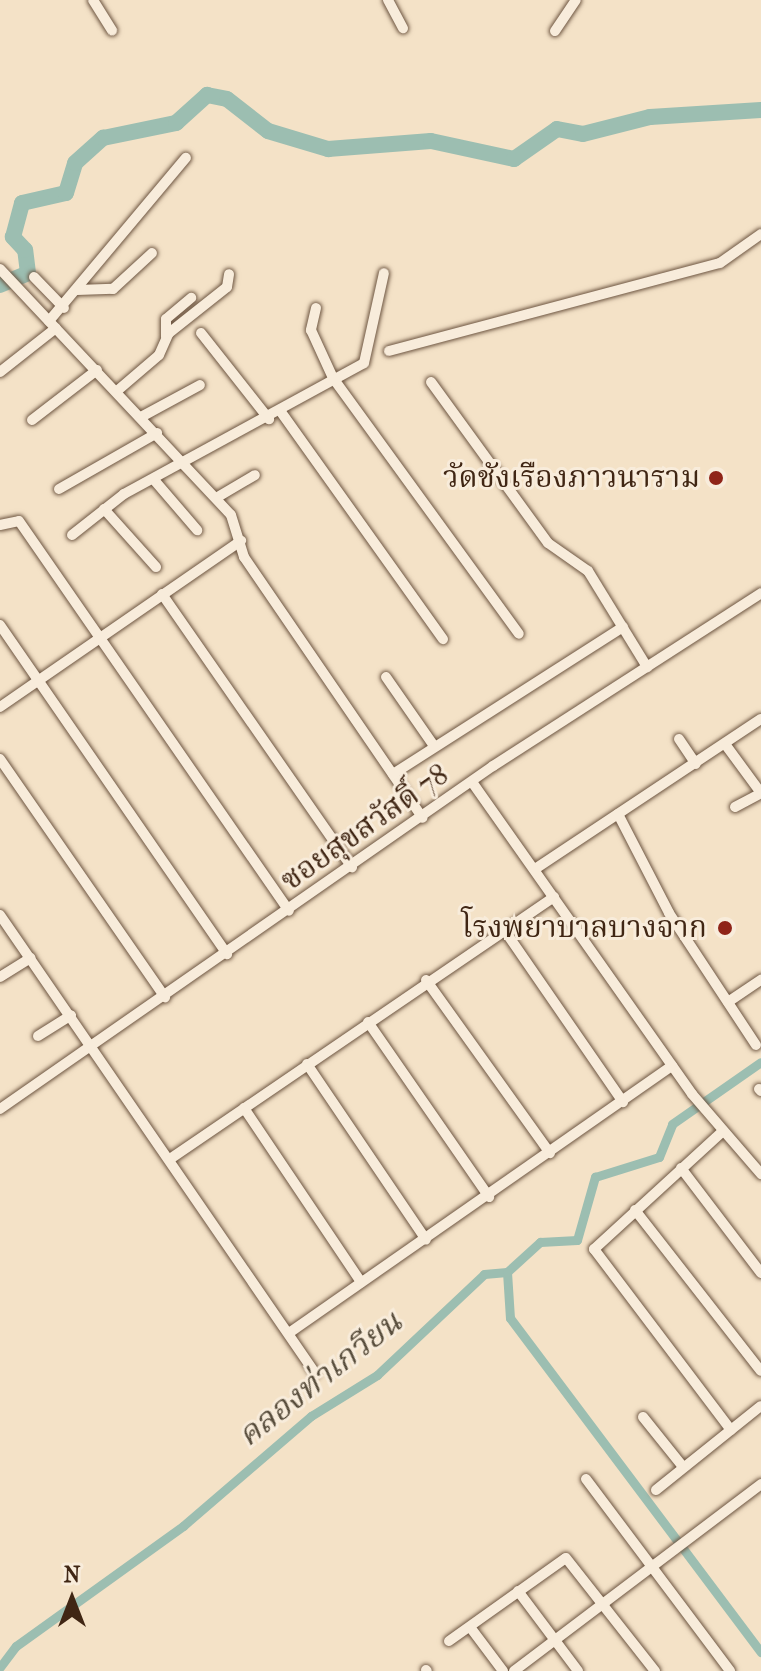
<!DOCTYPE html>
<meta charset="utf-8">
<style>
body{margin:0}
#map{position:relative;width:761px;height:1671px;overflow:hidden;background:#f4e2c7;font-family:"IM FELL French Canon","Noto Serif Thai",serif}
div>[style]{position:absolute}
.canal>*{height:9px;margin:-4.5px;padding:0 4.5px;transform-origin:4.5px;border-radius:4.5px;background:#9cbeb1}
.river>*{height:16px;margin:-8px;padding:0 8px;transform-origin:8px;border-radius:8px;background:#9cbeb1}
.roads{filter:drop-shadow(0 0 2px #6d5541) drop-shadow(0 0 2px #6d5541)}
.minor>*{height:10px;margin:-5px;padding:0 5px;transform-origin:5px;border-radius:5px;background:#f8ecdb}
.dots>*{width:22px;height:22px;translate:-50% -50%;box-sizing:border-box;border:4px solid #f8ecdb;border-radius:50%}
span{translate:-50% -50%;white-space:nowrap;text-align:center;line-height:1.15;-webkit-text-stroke:6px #f8ecdb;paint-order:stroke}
.poi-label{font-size:30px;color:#402614}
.right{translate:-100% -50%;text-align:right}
.street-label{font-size:30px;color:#402614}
.water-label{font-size:32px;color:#574c3b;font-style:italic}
.north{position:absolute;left:32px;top:1559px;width:80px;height:80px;-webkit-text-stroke:6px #f8ecdb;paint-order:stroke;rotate:0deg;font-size:22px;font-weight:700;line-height:32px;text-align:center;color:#402614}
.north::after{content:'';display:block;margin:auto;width:28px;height:36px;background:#402614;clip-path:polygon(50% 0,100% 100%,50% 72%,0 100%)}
</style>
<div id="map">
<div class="canal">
<div style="left:507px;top:1272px;width:46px;rotate:86.3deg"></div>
<div style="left:510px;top:1318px;width:418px;rotate:53.1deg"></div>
<div style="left:0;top:1667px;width:26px;rotate:-53deg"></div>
<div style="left:16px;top:1646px;width:206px;rotate:-35.7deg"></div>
<div style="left:183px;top:1526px;width:169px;rotate:-40.7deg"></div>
<div style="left:311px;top:1416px;width:78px;rotate:-31.8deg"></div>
<div style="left:377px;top:1375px;width:147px;rotate:-43.3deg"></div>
<div style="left:484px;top:1274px;width:23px;rotate:-5deg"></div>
<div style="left:507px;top:1272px;width:45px;rotate:-42.3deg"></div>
<div style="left:540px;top:1242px;width:37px;rotate:-3deg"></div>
<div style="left:577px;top:1240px;width:66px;rotate:-74.1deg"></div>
<div style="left:595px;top:1177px;width:67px;rotate:-17.4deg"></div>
<div style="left:659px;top:1157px;width:35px;rotate:-68deg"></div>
<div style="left:672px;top:1124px;width:108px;rotate:-34.9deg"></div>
</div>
<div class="river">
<div style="left:0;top:285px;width:30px;rotate:-23deg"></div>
<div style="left:28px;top:273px;width:23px;rotate:-97deg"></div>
<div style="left:25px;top:250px;width:18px;rotate:-133deg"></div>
<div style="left:13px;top:237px;width:35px;rotate:-75deg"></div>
<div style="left:22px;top:203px;width:45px;rotate:-12.8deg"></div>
<div style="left:66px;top:193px;width:31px;rotate:-73deg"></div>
<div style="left:75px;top:163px;width:38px;rotate:-42deg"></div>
<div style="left:103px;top:138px;width:75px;rotate:-11.6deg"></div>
<div style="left:176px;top:123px;width:42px;rotate:-42.1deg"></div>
<div style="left:207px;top:95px;width:20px;rotate:11deg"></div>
<div style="left:227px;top:99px;width:52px;rotate:38deg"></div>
<div style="left:268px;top:131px;width:63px;rotate:16.7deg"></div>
<div style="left:328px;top:149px;width:103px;rotate:-4.4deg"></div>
<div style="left:431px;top:141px;width:85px;rotate:12.2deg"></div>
<div style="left:514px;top:159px;width:52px;rotate:-34.9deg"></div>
<div style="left:557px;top:129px;width:26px;rotate:11deg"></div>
<div style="left:583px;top:134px;width:69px;rotate:-14.2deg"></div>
<div style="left:650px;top:117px;width:111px;rotate:-3.6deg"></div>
</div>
<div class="roads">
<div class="minor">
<div style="left:93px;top:0;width:36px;rotate:58deg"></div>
<div style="left:388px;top:0;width:32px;rotate:62deg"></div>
<div style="left:555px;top:31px;width:37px;rotate:-56deg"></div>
<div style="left:0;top:269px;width:337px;rotate:46.8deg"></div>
<div style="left:231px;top:515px;width:44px;rotate:72.8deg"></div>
<div style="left:244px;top:557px;width:316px;rotate:55.6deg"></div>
<div style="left:34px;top:277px;width:43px;rotate:45.9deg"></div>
<div style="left:77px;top:290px;width:36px;rotate:-2deg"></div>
<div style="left:113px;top:289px;width:53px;rotate:-42.7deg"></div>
<div style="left:316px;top:308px;width:23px;rotate:103deg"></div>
<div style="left:311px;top:330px;width:53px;rotate:65.4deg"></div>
<div style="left:333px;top:378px;width:316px;rotate:54deg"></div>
<div style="left:49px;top:321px;width:213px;rotate:-50deg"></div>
<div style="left:201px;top:333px;width:110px;rotate:51.7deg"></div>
<div style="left:166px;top:337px;width:18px;rotate:-90deg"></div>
<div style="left:166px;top:319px;width:33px;rotate:-40deg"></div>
<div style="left:389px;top:351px;width:342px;rotate:-14.9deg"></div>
<div style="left:720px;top:263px;width:50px;rotate:-35.3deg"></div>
<div style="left:0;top:372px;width:71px;rotate:-38.2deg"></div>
<div style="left:431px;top:382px;width:199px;rotate:54deg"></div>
<div style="left:548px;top:543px;width:49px;rotate:35deg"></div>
<div style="left:588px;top:571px;width:113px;rotate:58.4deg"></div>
<div style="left:117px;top:391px;width:55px;rotate:-40.6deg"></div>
<div style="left:159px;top:355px;width:24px;rotate:-66deg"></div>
<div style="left:169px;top:333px;width:74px;rotate:-38.4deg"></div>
<div style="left:227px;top:287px;width:13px;rotate:-81deg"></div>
<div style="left:281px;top:412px;width:279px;rotate:54.5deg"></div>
<div style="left:141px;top:417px;width:67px;rotate:-28.5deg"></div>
<div style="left:32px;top:420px;width:82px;rotate:-37.6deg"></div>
<div style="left:155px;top:481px;width:65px;rotate:49.4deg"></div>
<div style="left:59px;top:489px;width:113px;rotate:-29.7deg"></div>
<div style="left:216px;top:498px;width:45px;rotate:-30.5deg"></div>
<div style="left:104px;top:509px;width:78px;rotate:48.1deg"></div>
<div style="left:0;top:525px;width:19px;rotate:-12deg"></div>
<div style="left:19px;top:521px;width:474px;rotate:55.3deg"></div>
<div style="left:72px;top:535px;width:66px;rotate:-38.3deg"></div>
<div style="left:124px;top:494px;width:273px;rotate:-28.6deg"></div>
<div style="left:364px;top:363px;width:92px;rotate:-77.5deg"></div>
<div style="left:162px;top:594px;width:333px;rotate:55.2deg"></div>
<div style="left:0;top:625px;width:400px;rotate:55.4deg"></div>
<div style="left:386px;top:677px;width:84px;rotate:55.2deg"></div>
<div style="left:0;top:707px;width:293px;rotate:-34.6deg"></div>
<div style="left:679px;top:739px;width:30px;rotate:56deg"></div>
<div style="left:725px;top:744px;width:61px;rotate:53.7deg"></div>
<div style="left:0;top:759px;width:290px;rotate:55.3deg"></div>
<div style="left:393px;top:774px;width:273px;rotate:-32.6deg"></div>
<div style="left:472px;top:782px;width:382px;rotate:54.8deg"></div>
<div style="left:692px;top:1094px;width:106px;rotate:49.2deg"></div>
<div style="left:735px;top:807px;width:26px;rotate:-28deg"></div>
<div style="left:618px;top:814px;width:111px;rotate:62.7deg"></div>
<div style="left:669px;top:913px;width:158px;rotate:56.6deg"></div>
<div style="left:535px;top:869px;width:271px;rotate:-33.6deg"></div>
<div style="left:0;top:915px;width:556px;rotate:55.48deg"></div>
<div style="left:505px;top:931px;width:208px;rotate:55.4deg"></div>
<div style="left:0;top:977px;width:36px;rotate:-32deg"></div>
<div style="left:426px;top:980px;width:213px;rotate:54.4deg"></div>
<div style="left:728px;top:1002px;width:40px;rotate:-34deg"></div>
<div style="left:368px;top:1022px;width:213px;rotate:55.3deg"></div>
<div style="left:38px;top:1036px;width:39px;rotate:-32deg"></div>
<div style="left:307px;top:1064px;width:212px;rotate:55.9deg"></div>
<div style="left:759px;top:1089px;width:3px;rotate:45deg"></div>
<div style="left:244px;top:1108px;width:210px;rotate:56.1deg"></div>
<div style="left:0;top:1109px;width:601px;rotate:-34.83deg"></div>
<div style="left:493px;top:766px;width:319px;rotate:-32.8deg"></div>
<div style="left:723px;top:1131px;width:175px;rotate:137.5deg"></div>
<div style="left:594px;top:1249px;width:227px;rotate:52.9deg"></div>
<div style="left:170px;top:1159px;width:465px;rotate:-34.3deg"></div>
<div style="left:681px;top:1168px;width:132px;rotate:52.7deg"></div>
<div style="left:635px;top:1210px;width:204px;rotate:52deg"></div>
<div style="left:289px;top:1333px;width:467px;rotate:-34.9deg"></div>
<div style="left:643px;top:1417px;width:64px;rotate:51.3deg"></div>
<div style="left:586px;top:1479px;width:240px;rotate:53.1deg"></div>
<div style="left:656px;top:1490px;width:134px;rotate:-38.7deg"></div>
<div style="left:518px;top:1591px;width:100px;rotate:53.1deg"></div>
<div style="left:470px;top:1627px;width:55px;rotate:53.1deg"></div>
<div style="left:449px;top:1641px;width:143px;rotate:-35.4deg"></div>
<div style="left:566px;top:1558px;width:144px;rotate:51.8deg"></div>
<div style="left:426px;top:1670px;width:1px;rotate:45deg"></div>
<div style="left:514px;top:1671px;width:310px;rotate:-37.1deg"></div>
</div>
</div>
<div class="dots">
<div style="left:716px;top:478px;background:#8f2418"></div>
<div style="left:725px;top:928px;background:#8f2418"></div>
</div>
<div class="poi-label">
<span class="right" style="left:700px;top:478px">วัดชังเรืองภาวนาราม</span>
<span class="right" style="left:707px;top:928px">โรงพยาบาลบางจาก</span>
</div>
<div class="street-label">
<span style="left:365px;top:828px;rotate:-35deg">ซอยสุขสวัสดิ์ 78</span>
</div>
<div class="water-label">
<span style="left:320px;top:1379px;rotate:-38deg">คลองท่าเกวียน</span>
</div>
<div class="north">N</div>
</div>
